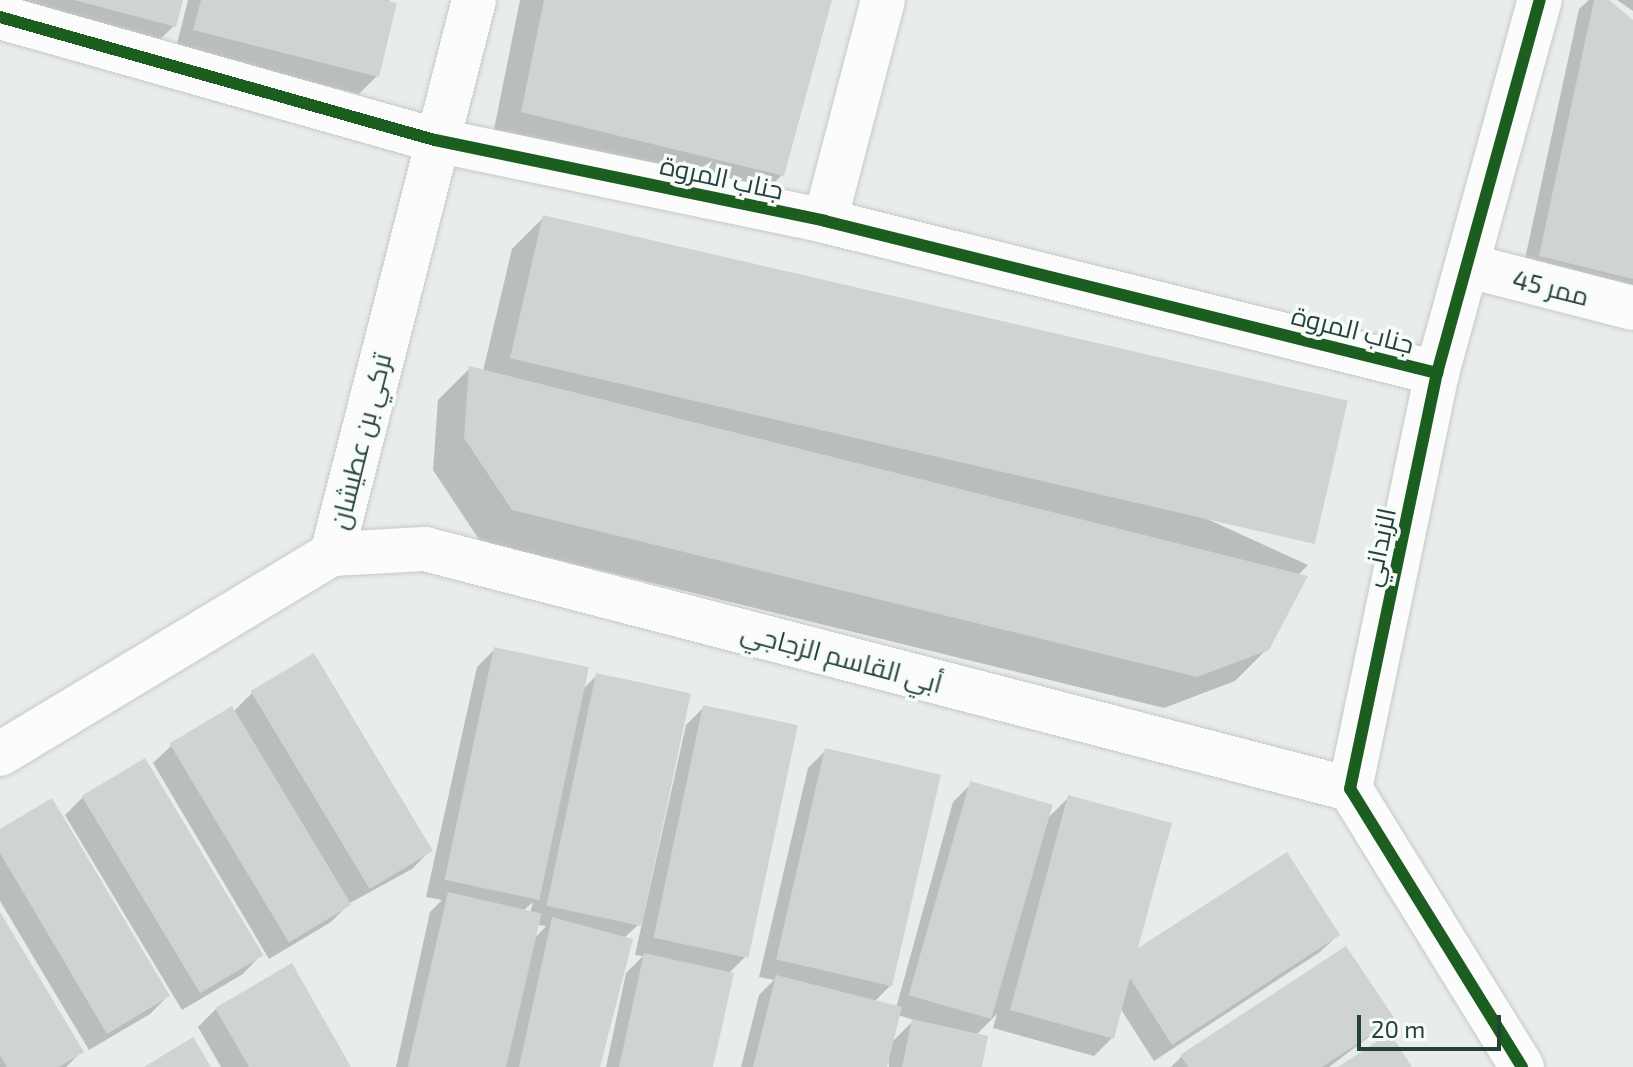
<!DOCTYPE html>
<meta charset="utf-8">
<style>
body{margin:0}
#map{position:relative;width:1633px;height:1067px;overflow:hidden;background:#e8edeb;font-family:"Exo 2",Cairo,sans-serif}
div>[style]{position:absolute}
.shadow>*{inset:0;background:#0003}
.building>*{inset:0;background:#cfd4d2;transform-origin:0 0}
.roads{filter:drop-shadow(0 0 2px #c5cac8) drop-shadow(0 0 2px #c5cac8)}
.minor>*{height:44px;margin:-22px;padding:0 22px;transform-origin:22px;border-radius:22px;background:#fcfcfc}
.cycleway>*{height:12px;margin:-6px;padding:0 6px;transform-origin:6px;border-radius:6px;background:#1b5e20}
span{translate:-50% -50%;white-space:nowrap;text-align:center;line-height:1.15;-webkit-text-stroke:7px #f7fbf9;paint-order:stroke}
.street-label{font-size:26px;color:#24423a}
.scale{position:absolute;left:1357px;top:1015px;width:144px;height:36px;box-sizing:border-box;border:4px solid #24423a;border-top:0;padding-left:10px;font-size:24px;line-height:28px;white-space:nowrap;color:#24423a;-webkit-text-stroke:6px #f7fbf9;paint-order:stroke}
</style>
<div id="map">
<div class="shadow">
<div style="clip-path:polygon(0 0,181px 0,174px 26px,156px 43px)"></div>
<div style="clip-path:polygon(188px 0,389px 0,377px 76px,359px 94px,176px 48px)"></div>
<div style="clip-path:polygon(520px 0,830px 0,782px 175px,750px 207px,491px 144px)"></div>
<div style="clip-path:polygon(1589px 0,1606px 0,1633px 23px,1633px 301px,1522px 273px,1579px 9px)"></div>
<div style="clip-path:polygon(1617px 0,1633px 0,1633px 11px)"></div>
<div style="clip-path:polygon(544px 217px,1308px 565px,1298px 575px,1267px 649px,1235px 681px,1164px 708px,480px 541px,433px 470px,438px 400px,470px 368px,483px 371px,512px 249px)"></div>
<div style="clip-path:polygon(evenodd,495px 649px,582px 690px,597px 675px,638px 925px,624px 938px,598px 1067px,396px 1067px,430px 912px,442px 900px,426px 897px,477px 667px,495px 649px,533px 902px,530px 913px,523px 911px,533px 902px,495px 649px,538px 925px,546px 926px,535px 938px,538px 925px)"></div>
<div style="clip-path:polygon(252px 693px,430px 851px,412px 869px,350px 903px,331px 922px,269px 959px,153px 763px,171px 746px,233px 712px)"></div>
<div style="clip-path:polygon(704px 707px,745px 957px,728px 974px,711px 1067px,606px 1067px,626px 973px,643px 956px,635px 955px,686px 725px)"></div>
<div style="clip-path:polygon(evenodd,826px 750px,890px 986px,874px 1002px,896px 1008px,953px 802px,971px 784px,1047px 819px,1069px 797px,1135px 953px,1338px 935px,1320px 952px,1154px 1061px,1120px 1008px,1112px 1038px,1094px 1056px,993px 1028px,997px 1014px,976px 1035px,980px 1067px,889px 1067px,888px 1054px,884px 1067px,741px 1067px,759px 995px,774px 980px,759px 977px,808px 768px,826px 750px,898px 1015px,914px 1020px,891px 1043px,898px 1015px)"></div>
<div style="clip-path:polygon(83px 797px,260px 956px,243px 974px,182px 1010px,65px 815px)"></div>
<div style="clip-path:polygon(0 831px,168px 996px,150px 1014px,89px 1050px,0 901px)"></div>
<div style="clip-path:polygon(0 916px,81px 1052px,66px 1067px,0 1067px)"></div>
<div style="clip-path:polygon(216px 1009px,349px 1067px,221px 1067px,198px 1027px)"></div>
<div style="clip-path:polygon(1393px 1019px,1329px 1067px,1171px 1067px,1181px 1057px)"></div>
</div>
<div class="building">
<div style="clip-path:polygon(74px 0,183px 0,176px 27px)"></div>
<div style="clip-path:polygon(201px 0,384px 0,397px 3px,379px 77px,193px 30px)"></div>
<div style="clip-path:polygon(544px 0,832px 0,784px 176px,521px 112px)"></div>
<div style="clip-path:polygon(1594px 0,1609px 0,1633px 20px,1633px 279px,1539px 256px)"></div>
<div style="left:543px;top:215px;width:826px;height:147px;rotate:13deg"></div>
<div style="clip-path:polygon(469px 366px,1308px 576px,1269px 650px,1197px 677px,512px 510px,464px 438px)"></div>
<div style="left:494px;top:647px;width:97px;height:238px;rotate:12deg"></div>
<div style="left:314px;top:653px;width:231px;height:74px;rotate:59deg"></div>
<div style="left:596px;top:673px;width:97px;height:238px;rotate:12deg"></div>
<div style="left:703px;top:705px;width:97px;height:238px;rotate:12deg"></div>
<div style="left:232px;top:706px;width:232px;height:73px;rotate:59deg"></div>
<div style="left:825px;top:748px;width:119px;height:217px;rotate:13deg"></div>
<div style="left:145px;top:758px;width:230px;height:74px;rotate:59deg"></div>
<div style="left:970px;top:781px;width:86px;height:223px;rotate:16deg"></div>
<div style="clip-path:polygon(1068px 795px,1172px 823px,1138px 948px,1287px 852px,1340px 935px,1172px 1045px,1130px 978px,1114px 1039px,1010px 1010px)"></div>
<div style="clip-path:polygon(52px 798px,170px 996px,107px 1034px,0 853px,0 829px)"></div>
<div style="left:448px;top:892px;width:96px;height:179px;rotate:13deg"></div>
<div style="clip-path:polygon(0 912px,84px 1052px,59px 1067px,7px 1067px,0 1055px)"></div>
<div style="clip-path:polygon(552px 917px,633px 939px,600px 1067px,519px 1067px)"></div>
<div style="clip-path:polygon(1346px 946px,1395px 1019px,1322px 1067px,1188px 1067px,1180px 1055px)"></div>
<div style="clip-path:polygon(644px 953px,734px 973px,713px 1067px,619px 1067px)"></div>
<div style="clip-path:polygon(292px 963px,351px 1067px,249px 1067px,215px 1008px)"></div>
<div style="clip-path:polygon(776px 975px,902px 1007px,887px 1067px,753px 1067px)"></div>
<div style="clip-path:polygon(912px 1019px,988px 1036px,982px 1067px,902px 1067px)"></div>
<div style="clip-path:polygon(1390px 1033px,1412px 1067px,1338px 1067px)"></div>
<div style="clip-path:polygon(193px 1037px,211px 1067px,144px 1067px)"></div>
</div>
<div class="roads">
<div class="minor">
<div style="left:0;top:17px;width:452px;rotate:15.8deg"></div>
<div style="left:435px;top:140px;width:398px;rotate:11.7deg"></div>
<div style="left:825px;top:221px;width:631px;rotate:13.95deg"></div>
<div style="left:825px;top:221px;width:228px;rotate:-75.3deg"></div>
<div style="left:1469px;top:266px;width:169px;rotate:14.4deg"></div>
<div style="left:332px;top:554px;width:93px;rotate:-3.1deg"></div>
<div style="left:425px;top:549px;width:956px;rotate:14.55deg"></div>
<div style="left:0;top:754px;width:388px;rotate:-31.1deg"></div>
<div style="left:332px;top:554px;width:572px;rotate:-75.62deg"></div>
<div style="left:1522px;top:1067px;width:327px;rotate:-121.7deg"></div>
<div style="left:1350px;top:789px;width:425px;rotate:-78.2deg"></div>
<div style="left:1437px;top:373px;width:387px;rotate:-74.6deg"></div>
</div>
</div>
<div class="cycleway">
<div style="left:0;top:17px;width:452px;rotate:15.8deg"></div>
<div style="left:435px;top:140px;width:398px;rotate:11.7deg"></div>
<div style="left:825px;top:221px;width:631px;rotate:13.95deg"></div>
<div style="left:1522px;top:1067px;width:327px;rotate:-121.7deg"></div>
<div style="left:1350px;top:789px;width:425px;rotate:-78.2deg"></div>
<div style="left:1437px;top:373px;width:387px;rotate:-74.6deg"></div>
</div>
<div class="street-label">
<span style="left:722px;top:177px;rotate:12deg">جناب المروة</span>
<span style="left:1551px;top:287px;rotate:14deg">ممر 45</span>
<span style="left:1353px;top:329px;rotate:14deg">جناب المروة</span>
<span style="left:360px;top:441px;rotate:-76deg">تركي بن عطيشان</span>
<span style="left:1378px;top:547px;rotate:-78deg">الزبداني</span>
<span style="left:842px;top:657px;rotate:15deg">أبي القاسم الزجاجي</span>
</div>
<div class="scale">20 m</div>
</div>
